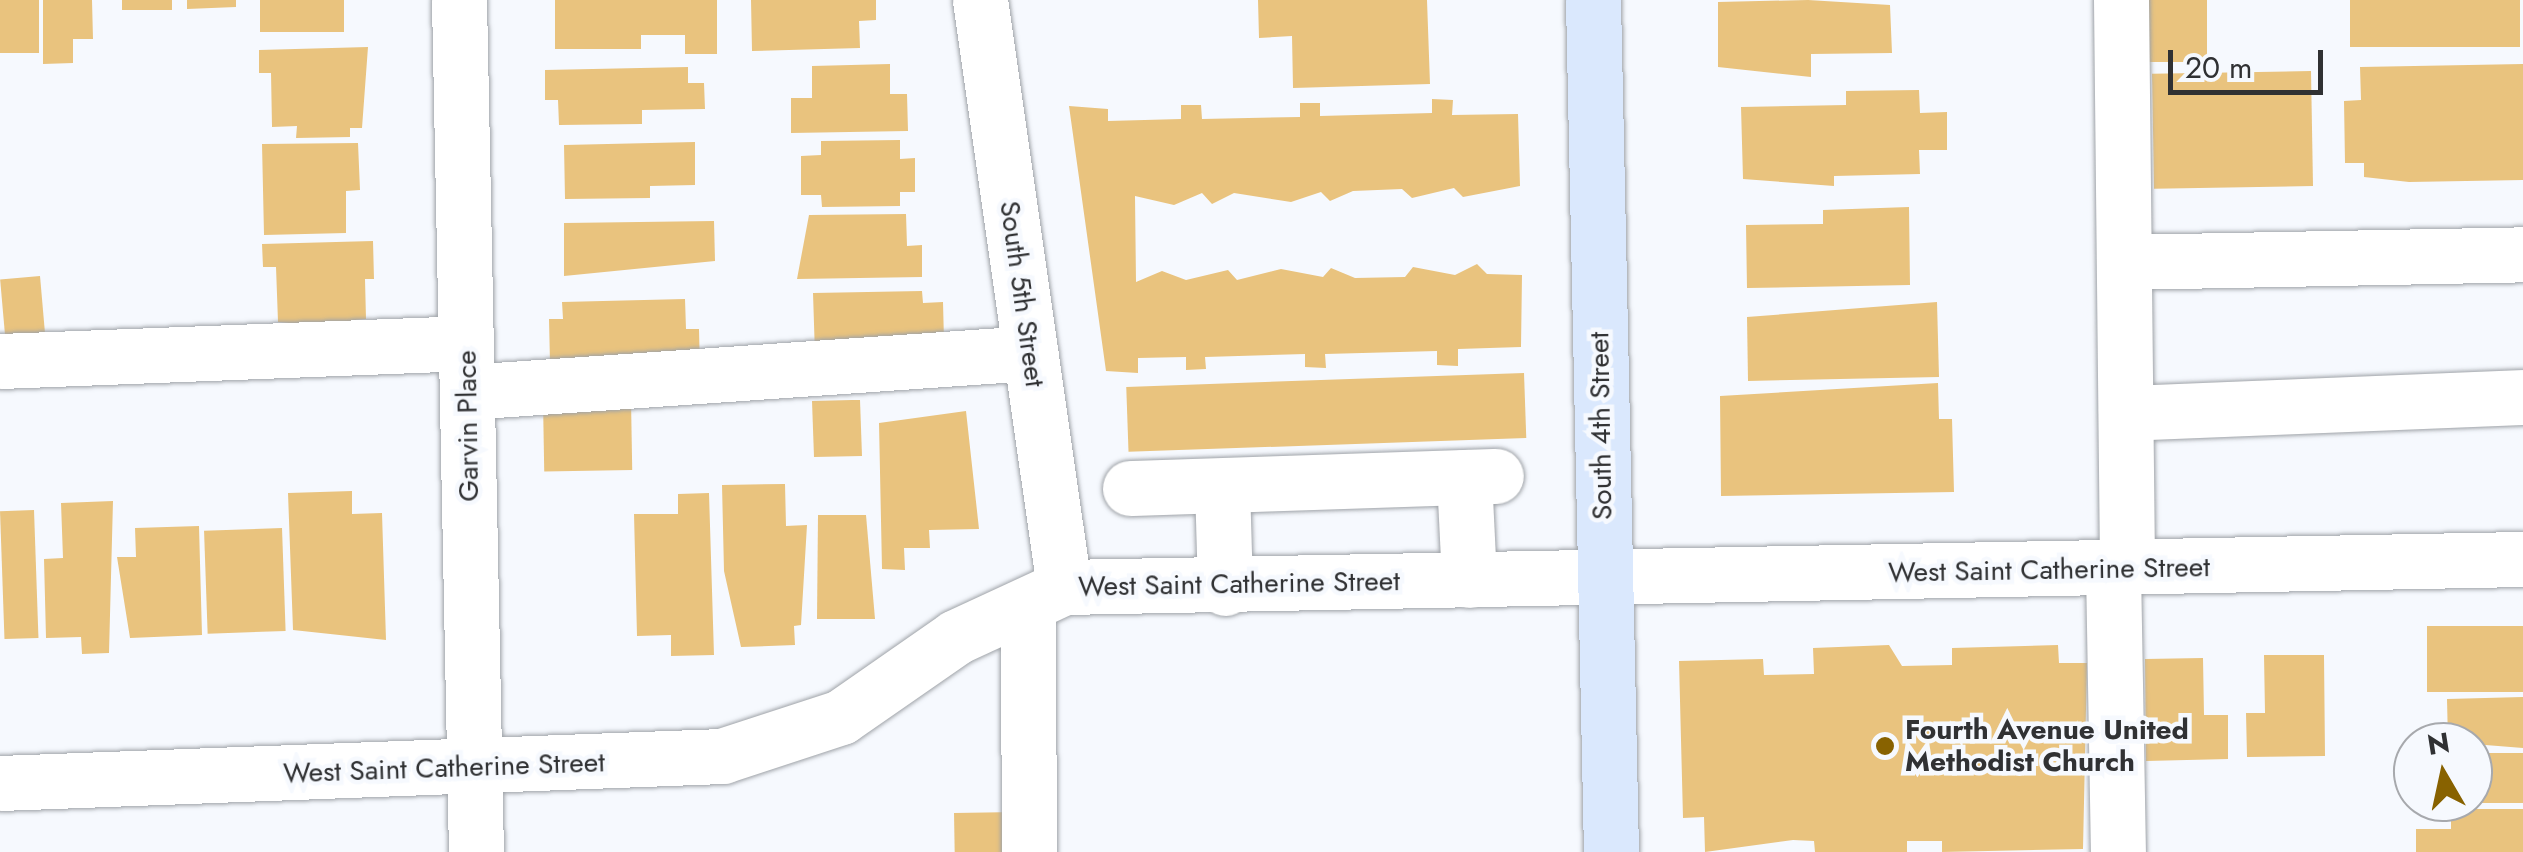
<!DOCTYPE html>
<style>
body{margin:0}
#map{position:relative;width:2523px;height:852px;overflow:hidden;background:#f6f9fe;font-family:Jost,sans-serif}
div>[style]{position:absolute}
.building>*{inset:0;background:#e9c37e;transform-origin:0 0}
.roads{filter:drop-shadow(0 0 2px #9fa3a8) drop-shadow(0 0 2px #9fa3a8)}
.minor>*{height:55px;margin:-27.5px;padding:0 27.5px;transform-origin:27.5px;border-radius:27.5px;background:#fff}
.major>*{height:55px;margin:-27.5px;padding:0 27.5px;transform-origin:27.5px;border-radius:27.5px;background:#dae8fd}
.dots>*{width:28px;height:28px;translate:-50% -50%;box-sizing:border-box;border:5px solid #f6f9fe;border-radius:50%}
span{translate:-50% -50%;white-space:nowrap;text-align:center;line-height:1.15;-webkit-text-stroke:9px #f6f9fe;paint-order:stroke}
.street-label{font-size:28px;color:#303133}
.poi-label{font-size:28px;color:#303133;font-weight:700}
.left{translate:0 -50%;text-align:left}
.north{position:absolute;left:2393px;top:722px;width:100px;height:100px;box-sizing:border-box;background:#f6f9fe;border:2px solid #a7a9ad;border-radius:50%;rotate:351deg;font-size:28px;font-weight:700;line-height:40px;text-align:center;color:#303133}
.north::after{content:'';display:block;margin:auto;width:35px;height:45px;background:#886200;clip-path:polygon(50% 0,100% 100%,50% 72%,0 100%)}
.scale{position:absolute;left:2168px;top:50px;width:155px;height:45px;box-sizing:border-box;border:5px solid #303133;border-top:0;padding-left:12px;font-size:30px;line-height:35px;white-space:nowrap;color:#303133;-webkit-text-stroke:8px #f6f9fe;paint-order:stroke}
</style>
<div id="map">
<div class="building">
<div style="left:0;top:0;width:39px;height:53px"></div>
<div style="clip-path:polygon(43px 0,92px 0,93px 39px,73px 39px,73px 63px,43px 64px)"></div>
<div style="left:122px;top:0;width:50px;height:10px"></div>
<div style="clip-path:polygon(187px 0,236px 0,236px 7px,187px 9px)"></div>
<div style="left:260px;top:0;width:84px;height:32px"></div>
<div style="clip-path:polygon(555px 0,717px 0,717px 54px,685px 54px,685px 35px,641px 35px,641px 49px,555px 49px)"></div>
<div style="clip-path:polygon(751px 0,876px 0,876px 20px,859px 21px,860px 48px,752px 51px)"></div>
<div style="clip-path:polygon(1258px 0,1427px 0,1430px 84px,1293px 88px,1292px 36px,1259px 38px)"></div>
<div style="clip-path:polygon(1808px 0,1890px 5px,1892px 53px,1811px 54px,1811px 77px,1718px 67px,1718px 2px)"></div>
<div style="left:2147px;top:0;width:60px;height:62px"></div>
<div style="left:2350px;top:0;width:170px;height:47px"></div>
<div style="clip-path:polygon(368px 47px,362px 128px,350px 128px,350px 137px,296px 138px,297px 126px,272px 127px,271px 73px,259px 73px,259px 50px)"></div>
<div style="clip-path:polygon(890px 64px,890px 94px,907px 94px,908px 131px,791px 133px,791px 98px,812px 98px,812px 66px)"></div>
<div style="clip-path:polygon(2523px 64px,2523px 180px,2409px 182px,2364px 177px,2364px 163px,2345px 163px,2344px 101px,2361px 100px,2360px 67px)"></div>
<div style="clip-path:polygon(688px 67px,688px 83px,704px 83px,705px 109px,642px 110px,642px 124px,559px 125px,558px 100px,545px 100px,545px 70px)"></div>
<div style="left:2311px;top:71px;width:115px;height:159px;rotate:89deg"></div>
<div style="clip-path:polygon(1919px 90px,1920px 113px,1947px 112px,1947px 150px,1919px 150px,1920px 174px,1834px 176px,1834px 186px,1743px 179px,1741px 107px,1846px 105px,1846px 91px)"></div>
<div style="clip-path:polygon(1432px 99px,1453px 100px,1452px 115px,1518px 114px,1520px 186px,1463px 197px,1454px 188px,1412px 198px,1402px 189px,1353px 191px,1330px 201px,1321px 192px,1291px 202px,1234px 193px,1212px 204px,1202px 193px,1174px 205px,1135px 196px,1136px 282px,1162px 271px,1186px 280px,1228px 270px,1237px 280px,1281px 269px,1323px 277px,1331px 268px,1355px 278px,1405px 277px,1413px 267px,1455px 275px,1477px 264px,1487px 274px,1522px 275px,1521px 347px,1458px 349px,1458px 366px,1437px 365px,1437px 351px,1325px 354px,1326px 368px,1305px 367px,1305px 354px,1205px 357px,1206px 369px,1186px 370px,1186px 357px,1138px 358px,1138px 373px,1106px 371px,1069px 106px,1108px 109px,1108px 121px,1181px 119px,1181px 105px,1201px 105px,1202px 119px,1300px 117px,1300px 103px,1320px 103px,1320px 116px,1432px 113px)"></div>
<div style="clip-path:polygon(900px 140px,900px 159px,915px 158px,915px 192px,900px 192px,900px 206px,822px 207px,821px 195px,801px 195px,801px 156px,821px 155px,821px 141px)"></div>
<div style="clip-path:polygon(695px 142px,695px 185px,650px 186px,650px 198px,565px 199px,564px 145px)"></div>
<div style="clip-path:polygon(358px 143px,360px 190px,346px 191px,346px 233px,264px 235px,262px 144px)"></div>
<div style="clip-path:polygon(1909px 207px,1910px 285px,1747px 288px,1746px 225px,1823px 224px,1823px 210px)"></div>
<div style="clip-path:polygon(906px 214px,907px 246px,922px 245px,922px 277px,797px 279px,809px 215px)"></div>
<div style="clip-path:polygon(714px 221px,715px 261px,564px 276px,564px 223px)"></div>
<div style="clip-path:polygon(373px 241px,374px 279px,365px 279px,366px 319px,355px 320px,355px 329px,278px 322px,276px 267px,263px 267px,262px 244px)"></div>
<div style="left:40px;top:276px;width:62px;height:40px;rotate:85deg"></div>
<div style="clip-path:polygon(922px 291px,923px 303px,943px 302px,944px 341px,815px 355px,813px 293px)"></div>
<div style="clip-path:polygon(685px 299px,686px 329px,699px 329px,700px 372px,550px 363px,549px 319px,563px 319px,562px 302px)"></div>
<div style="clip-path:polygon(1937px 302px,1939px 377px,1748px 381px,1747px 317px)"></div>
<div style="left:1524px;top:373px;width:65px;height:398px;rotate:88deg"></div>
<div style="clip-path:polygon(1938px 383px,1939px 419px,1952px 419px,1954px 492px,1721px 496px,1720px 396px)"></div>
<div style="left:631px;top:400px;width:70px;height:88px;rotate:89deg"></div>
<div style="clip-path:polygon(852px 400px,860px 400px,862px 456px,814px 457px,812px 401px)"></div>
<div style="clip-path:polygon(966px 411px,979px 529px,929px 530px,930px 548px,904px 548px,905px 570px,882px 569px,879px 423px)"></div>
<div style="clip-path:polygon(785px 484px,786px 526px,807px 525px,801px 625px,794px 626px,795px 645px,741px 647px,724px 571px,722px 485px)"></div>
<div style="clip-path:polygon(352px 491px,352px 514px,382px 513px,386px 640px,293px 630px,288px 493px)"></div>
<div style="clip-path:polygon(709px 493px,714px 655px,671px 656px,671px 635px,637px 636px,634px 514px,678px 514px,678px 494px)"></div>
<div style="clip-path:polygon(113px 501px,109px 653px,82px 654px,81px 637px,46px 638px,44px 559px,63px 558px,61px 503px)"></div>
<div style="left:34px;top:510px;width:128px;height:34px;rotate:88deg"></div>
<div style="clip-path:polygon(818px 515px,866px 515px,875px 619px,817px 619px)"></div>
<div style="clip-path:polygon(199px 526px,202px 635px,130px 638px,117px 557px,136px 557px,135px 528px)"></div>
<div style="left:282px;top:528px;width:103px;height:78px;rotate:88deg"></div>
<div style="left:2523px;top:626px;width:66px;height:96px;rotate:90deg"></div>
<div style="clip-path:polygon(1889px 645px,1902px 666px,1952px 665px,1952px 648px,2058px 645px,2059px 663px,2087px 663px,2083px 849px,1942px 852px,1942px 841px,1907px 841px,1907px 852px,1815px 852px,1814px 841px,1793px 840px,1705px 852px,1704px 817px,1683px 818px,1679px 661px,1763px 659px,1764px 675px,1814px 674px,1813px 648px)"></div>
<div style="clip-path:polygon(2264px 655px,2324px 655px,2325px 756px,2247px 757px,2246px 713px,2265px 713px)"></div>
<div style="clip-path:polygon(2203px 658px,2204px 715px,2228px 715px,2228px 759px,2146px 761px,2145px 659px)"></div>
<div style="clip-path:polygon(2523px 697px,2523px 748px,2448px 742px,2447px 699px)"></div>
<div style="left:2473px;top:753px;width:50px;height:50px"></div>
<div style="clip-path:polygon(2451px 809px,2523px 809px,2523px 852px,2416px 852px,2416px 829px,2451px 829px)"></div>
<div style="left:1017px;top:812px;width:40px;height:63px;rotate:89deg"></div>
</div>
<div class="roads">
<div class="minor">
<div style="left:459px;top:0;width:852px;rotate:88.86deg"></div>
<div style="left:980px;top:0;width:593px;rotate:81.86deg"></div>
<div style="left:2121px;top:0;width:568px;rotate:89.39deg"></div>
<div style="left:2124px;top:262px;width:399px;rotate:-1.1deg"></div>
<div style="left:0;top:361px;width:466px;rotate:-2.2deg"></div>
<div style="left:467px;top:392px;width:565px;rotate:-3.96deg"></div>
<div style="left:2126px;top:413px;width:397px;rotate:-2.3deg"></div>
<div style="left:1464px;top:477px;width:103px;rotate:87.2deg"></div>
<div style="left:1222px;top:486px;width:102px;rotate:88.3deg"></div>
<div style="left:1130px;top:488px;width:366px;rotate:-1.9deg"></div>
<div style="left:2113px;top:569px;width:283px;rotate:89deg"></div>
<div style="left:1028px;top:607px;width:245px;rotate:89.8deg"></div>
<div style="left:0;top:783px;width:723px;rotate:-2.14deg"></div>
<div style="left:722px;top:756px;width:125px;rotate:-18.1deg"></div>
<div style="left:841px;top:717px;width:140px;rotate:-34.8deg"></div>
<div style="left:956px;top:637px;width:119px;rotate:-24.8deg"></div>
<div style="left:1064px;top:587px;width:1459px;rotate:-1.1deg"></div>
</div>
<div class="major">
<div style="left:1593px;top:0;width:852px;rotate:88.79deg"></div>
</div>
</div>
<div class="dots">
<div style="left:1885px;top:746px;background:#886200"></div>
</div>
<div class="street-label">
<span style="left:1022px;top:294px;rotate:82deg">South 5th Street</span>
<span style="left:468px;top:426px;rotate:-91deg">Garvin Place</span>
<span style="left:1601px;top:426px;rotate:-91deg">South 4th Street</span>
<span style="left:2049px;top:570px;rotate:-1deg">West Saint Catherine Street</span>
<span style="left:1239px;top:584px;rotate:-1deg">West Saint Catherine Street</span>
<span style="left:444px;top:768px;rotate:-2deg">West Saint Catherine Street</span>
</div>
<div class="poi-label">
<span class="left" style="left:1905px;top:746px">Fourth Avenue United<br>Methodist Church</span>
</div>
<div class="north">N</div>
<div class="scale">20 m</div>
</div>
